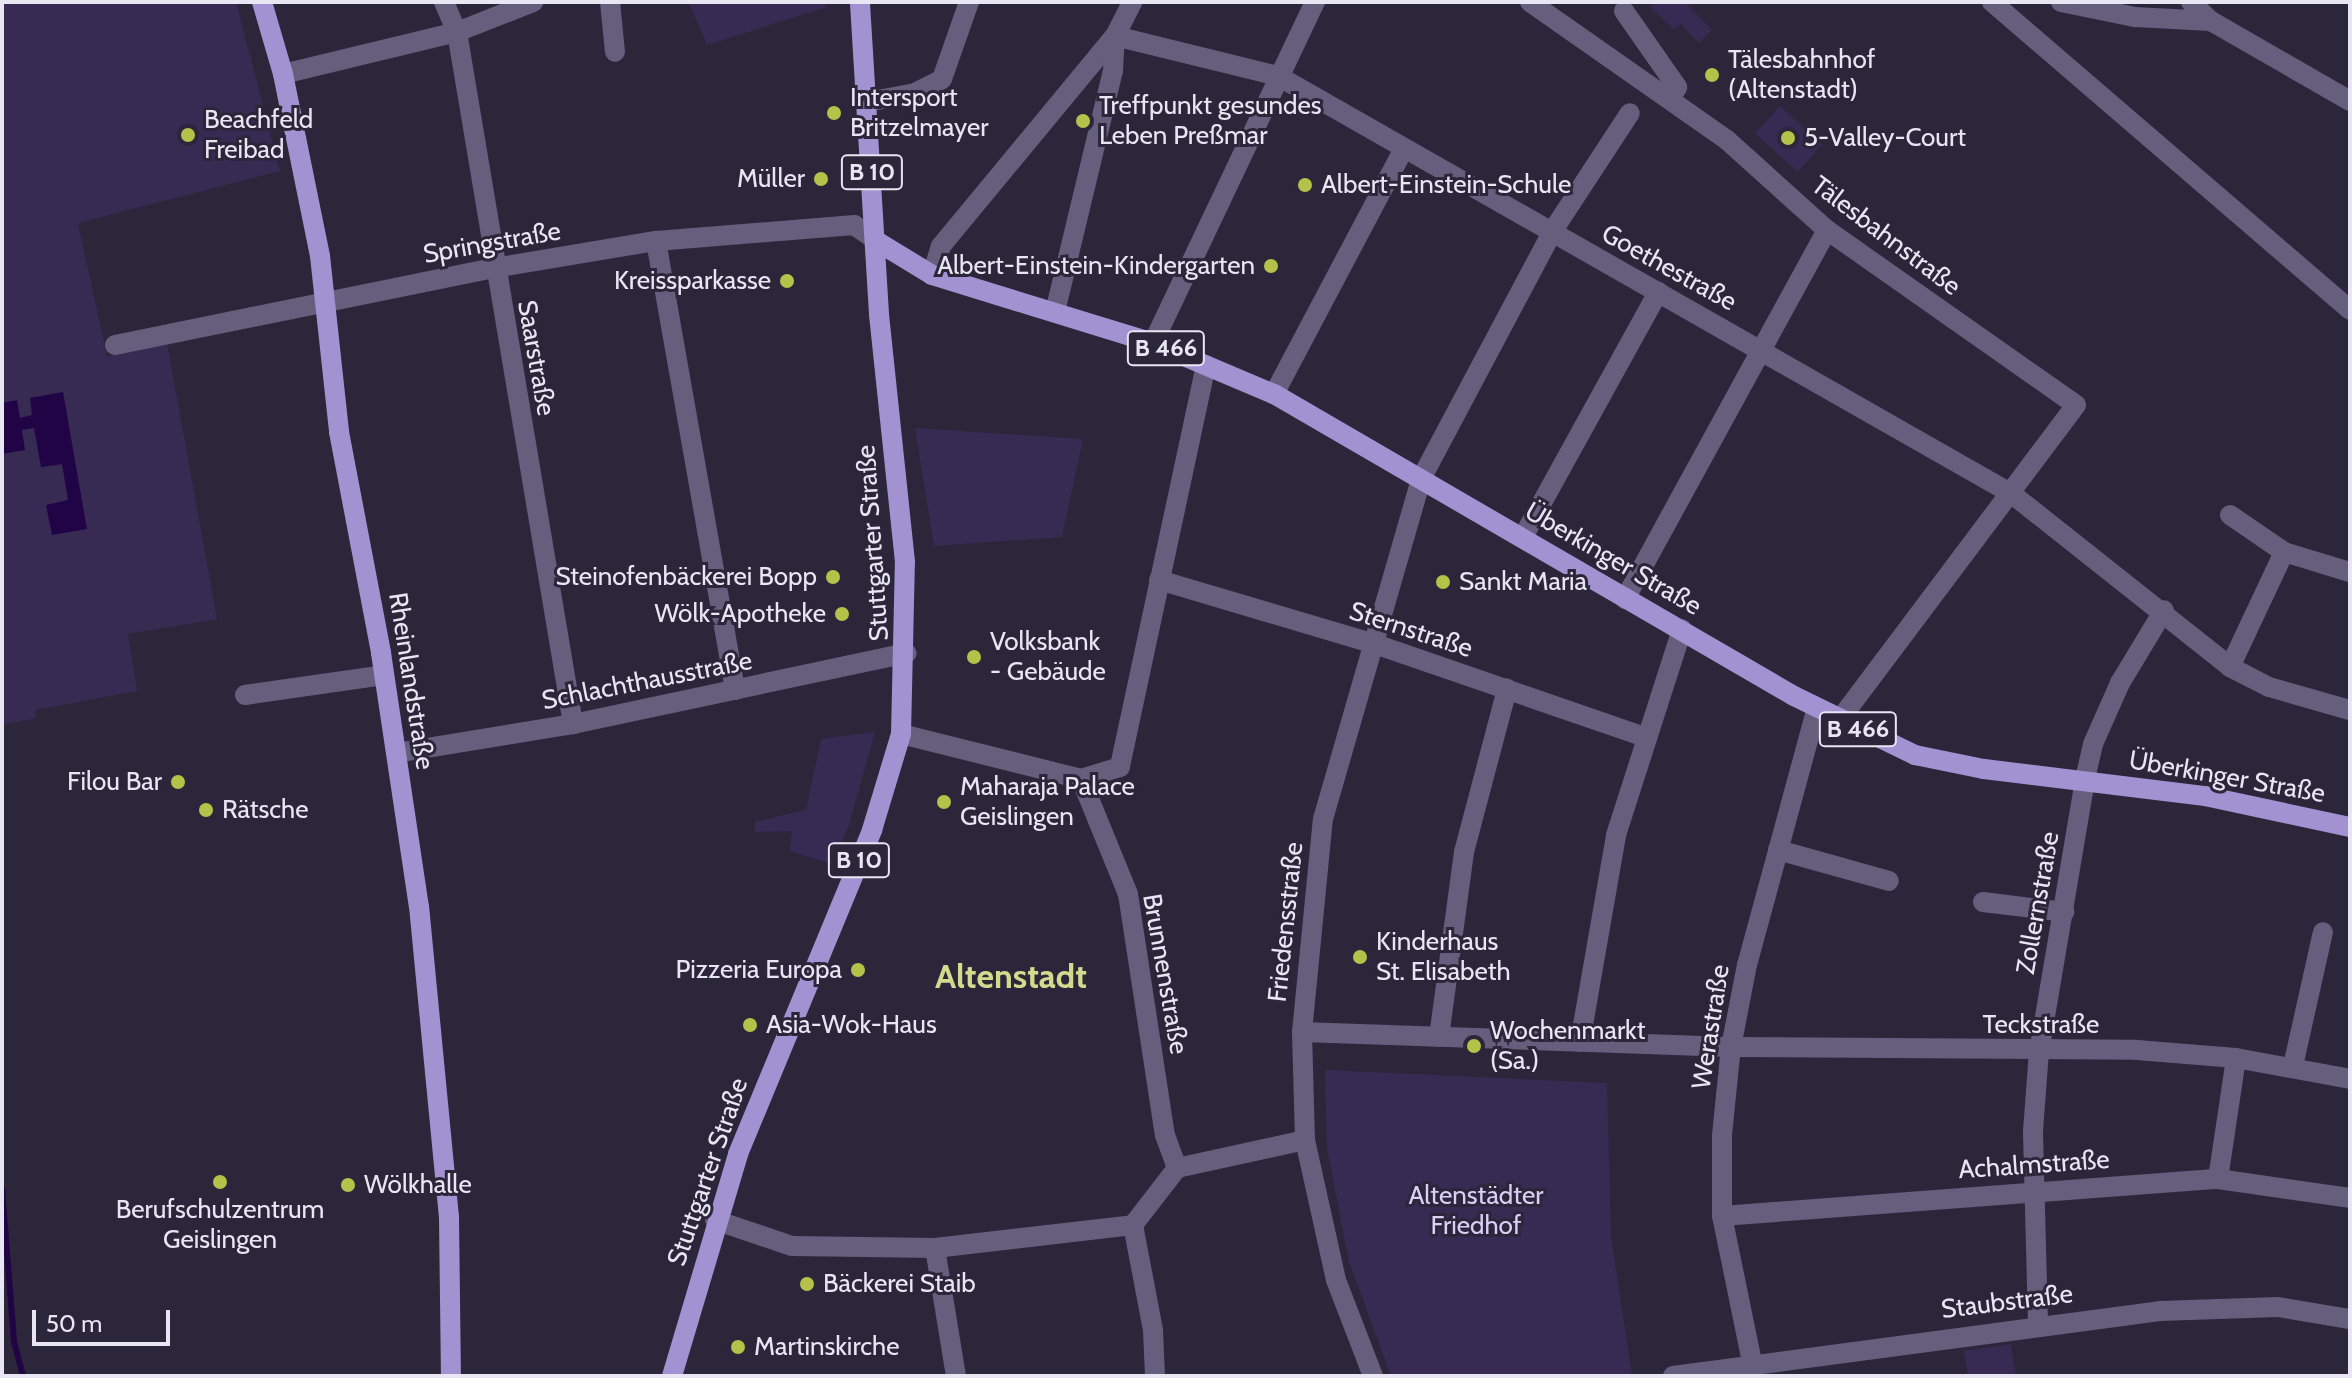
<!DOCTYPE html>
<meta charset="utf-8">
<style>
body{margin:0}
#map{position:relative;width:2352px;height:1378px;overflow:hidden;background:#2b263a;font-family:Cabin,sans-serif}
div>[style]{position:absolute}
.green>*{inset:0;background:#372b54;transform-origin:0 0}
.water>*{inset:0;background:#200445}
.stream>*{height:6px;margin:-3px;padding:0 3px;transform-origin:3px;border-radius:3px;background:#200445}
.minor>*{height:20px;margin:-10px;padding:0 10px;transform-origin:10px;border-radius:10px;background:#665e7d}
.major>*{height:20px;margin:-10px;padding:0 10px;transform-origin:10px;border-radius:10px;background:#a292d2}
.dots>*{width:22px;height:22px;translate:-50% -50%;box-sizing:border-box;border:4px solid #2b263a;border-radius:50%}
span{translate:-50% -50%;white-space:nowrap;text-align:center;line-height:1.15;-webkit-text-stroke:6px #2b263a;paint-order:stroke}
.shield-label span{padding:2px 6px;background:#2b263a;border:2px solid;border-radius:6px;-webkit-text-stroke-width:0}
.shield-label{font-size:24px;color:#e9e6f4;font-weight:700}
.poi-label{font-size:26px;color:#e9e6f4}
.left{translate:0 -50%;text-align:left}
.right{translate:-100% -50%;text-align:right}
.street-label{font-size:26px;color:#e9e6f4}
.park-label{font-size:26px;color:#d8cff7}
.district-label{font-size:34px;color:#d0db8e;font-weight:700}
.frame{position:absolute;inset:0;border:4px solid #e9e6f4;pointer-events:none}
.scale{position:absolute;left:32px;top:1310px;width:138px;height:36px;box-sizing:border-box;border:4px solid #e9e6f4;border-top:0;padding-left:10px;font-size:24px;line-height:28px;white-space:nowrap;color:#e9e6f4;-webkit-text-stroke:6px #2b263a;paint-order:stroke}
</style>
<div id="map">
<div class="green">
<div style="clip-path:polygon(2px 2px,236px 2px,280px 171px,78px 223px,107px 356px,167px 343px,217px 619px,128px 634px,137px 691px,35px 710px,36px 718px,2px 725px)"></div>
<div style="clip-path:polygon(825px 2px,827px 7px,707px 45px,689px 3px)"></div>
<div style="clip-path:polygon(1656px 2px,1685px 2px,1712px 30px,1699px 43px,1681px 24px,1674px 29px,1650px 7px)"></div>
<div style="left:1780px;top:106px;width:57px;height:37px;rotate:42deg"></div>
<div style="clip-path:polygon(915px 428px,1083px 439px,1062px 537px,934px 546px)"></div>
<div style="clip-path:polygon(875px 732px,849px 825px,832px 864px,790px 851px,792px 831px,755px 832px,755px 822px,806px 810px,821px 739px)"></div>
<div style="clip-path:polygon(1325px 1070px,1607px 1083px,1611px 1237px,1632px 1375px,1391px 1376px,1349px 1262px,1327px 1148px)"></div>
<div style="clip-path:polygon(2011px 1344px,2016px 1376px,1968px 1376px,1964px 1351px)"></div>
</div>
<div class="water">
<div style="clip-path:polygon(63px 392px,87px 529px,52px 535px,46px 505px,68px 500px,62px 464px,41px 467px,34px 428px,22px 430px,25px 450px,2px 454px,2px 403px,17px 400px,20px 418px,32px 415px,30px 398px)"></div>
</div>
<div class="stream">
<div style="left:2px;top:1189px;width:153px;rotate:85.5deg"></div>
<div style="left:14px;top:1342px;width:35px;rotate:75deg"></div>
</div>
<div class="minor">
<div style="left:444px;top:2px;width:33px;rotate:67deg"></div>
<div style="left:457px;top:32px;width:702px;rotate:80.48deg"></div>
<div style="left:610px;top:2px;width:50px;rotate:84.3deg"></div>
<div style="left:1530px;top:2px;width:241px;rotate:35deg"></div>
<div style="left:1727px;top:140px;width:135px;rotate:42deg"></div>
<div style="left:1827px;top:230px;width:304px;rotate:35.1deg"></div>
<div style="left:2076px;top:405px;width:393px;rotate:126.9deg"></div>
<div style="left:1992px;top:2px;width:472px;rotate:40.7deg"></div>
<div style="left:2061px;top:2px;width:76px;rotate:11.5deg"></div>
<div style="left:2135px;top:17px;width:76px;rotate:3deg"></div>
<div style="left:2191px;top:2px;width:28px;rotate:44deg"></div>
<div style="left:2211px;top:21px;width:160px;rotate:29.9deg"></div>
<div style="left:1624px;top:11px;width:93px;rotate:55.1deg"></div>
<div style="left:1677px;top:87px;width:13px;rotate:117deg"></div>
<div style="left:1115px;top:36px;width:168px;rotate:13.8deg"></div>
<div style="left:1278px;top:76px;width:845px;rotate:29.66deg"></div>
<div style="left:2012px;top:494px;width:278px;rotate:38.4deg"></div>
<div style="left:2230px;top:667px;width:44px;rotate:27.1deg"></div>
<div style="left:2269px;top:687px;width:84px;rotate:15.9deg"></div>
<div style="left:283px;top:74px;width:179px;rotate:-13.6deg"></div>
<div style="left:457px;top:32px;width:82px;rotate:-21.5deg"></div>
<div style="left:867px;top:102px;width:49px;rotate:-10.6deg"></div>
<div style="left:915px;top:93px;width:30px;rotate:-27deg"></div>
<div style="left:942px;top:79px;width:82px;rotate:-70.7deg"></div>
<div style="left:656px;top:241px;width:456px;rotate:80deg"></div>
<div style="left:932px;top:275px;width:30px;rotate:-73deg"></div>
<div style="left:941px;top:246px;width:273px;rotate:-50.4deg"></div>
<div style="left:1115px;top:36px;width:38px;rotate:-63deg"></div>
<div style="left:1055px;top:312px;width:248px;rotate:-76.5deg"></div>
<div style="left:1113px;top:71px;width:35px;rotate:-87deg"></div>
<div style="left:1153px;top:343px;width:378px;rotate:-64.6deg"></div>
<div style="left:115px;top:345px;width:387px;rotate:-11.5deg"></div>
<div style="left:494px;top:268px;width:164px;rotate:-9.5deg"></div>
<div style="left:656px;top:241px;width:199px;rotate:-4.6deg"></div>
<div style="left:854px;top:225px;width:29px;rotate:35deg"></div>
<div style="left:1206px;top:365px;width:411px;rotate:102.1deg"></div>
<div style="left:1120px;top:767px;width:41px;rotate:162.9deg"></div>
<div style="left:1081px;top:779px;width:124px;rotate:67.8deg"></div>
<div style="left:1128px;top:894px;width:244px;rotate:81.3deg"></div>
<div style="left:1165px;top:1135px;width:35px;rotate:70deg"></div>
<div style="left:1177px;top:1168px;width:131px;rotate:-12.3deg"></div>
<div style="left:1274px;top:394px;width:278px;rotate:-62.1deg"></div>
<div style="left:2230px;top:515px;width:65px;rotate:34.4deg"></div>
<div style="left:2284px;top:552px;width:69px;rotate:16.9deg"></div>
<div style="left:1523px;top:537px;width:280px;rotate:-61.1deg"></div>
<div style="left:1159px;top:580px;width:222px;rotate:16.5deg"></div>
<div style="left:1372px;top:643px;width:289px;rotate:19deg"></div>
<div style="left:1625px;top:599px;width:421px;rotate:-61.3deg"></div>
<div style="left:2230px;top:667px;width:127px;rotate:-64.8deg"></div>
<div style="left:245px;top:695px;width:140px;rotate:-8.2deg"></div>
<div style="left:901px;top:734px;width:186px;rotate:14deg"></div>
<div style="left:396px;top:753px;width:179px;rotate:-9.3deg"></div>
<div style="left:573px;top:724px;width:341px;rotate:-12deg"></div>
<div style="left:1778px;top:850px;width:115px;rotate:15.6deg"></div>
<div style="left:1983px;top:902px;width:82px;rotate:7deg"></div>
<div style="left:1302px;top:1032px;width:429px;rotate:2deg"></div>
<div style="left:1731px;top:1047px;width:406px;rotate:0.4deg"></div>
<div style="left:2137px;top:1050px;width:99px;rotate:4.6deg"></div>
<div style="left:2236px;top:1058px;width:116px;rotate:10.4deg"></div>
<div style="left:1439px;top:1037px;width:187px;rotate:-82.3deg"></div>
<div style="left:1464px;top:852px;width:169px;rotate:-75.2deg"></div>
<div style="left:1580px;top:1042px;width:210px;rotate:-80.1deg"></div>
<div style="left:1616px;top:835px;width:216px;rotate:-72.2deg"></div>
<div style="left:2293px;top:1066px;width:137px;rotate:-77.4deg"></div>
<div style="left:2218px;top:1179px;width:122px;rotate:-81.5deg"></div>
<div style="left:1722px;top:1216px;width:497px;rotate:-4.3deg"></div>
<div style="left:2218px;top:1179px;width:133px;rotate:8.2deg"></div>
<div style="left:715px;top:1220px;width:81px;rotate:18.7deg"></div>
<div style="left:792px;top:1246px;width:143px;rotate:0.8deg"></div>
<div style="left:935px;top:1248px;width:199px;rotate:-6.6deg"></div>
<div style="left:1133px;top:1225px;width:72px;rotate:-52.3deg"></div>
<div style="left:1133px;top:1225px;width:107px;rotate:79.2deg"></div>
<div style="left:1153px;top:1330px;width:46px;rotate:87.5deg"></div>
<div style="left:935px;top:1248px;width:130px;rotate:80.7deg"></div>
<div style="left:2038px;top:1323px;width:192px;rotate:-91.5deg"></div>
<div style="left:2033px;top:1131px;width:79px;rotate:-85.7deg"></div>
<div style="left:2039px;top:1052px;width:277px;rotate:-80.4deg"></div>
<div style="left:2085px;top:779px;width:36px;rotate:-77deg"></div>
<div style="left:2093px;top:744px;width:67px;rotate:-66.1deg"></div>
<div style="left:2120px;top:683px;width:85px;rotate:-58.9deg"></div>
<div style="left:1752px;top:1362px;width:149px;rotate:-101.6deg"></div>
<div style="left:1722px;top:1216px;width:81px;rotate:-90deg"></div>
<div style="left:1722px;top:1135px;width:88px;rotate:-84.2deg"></div>
<div style="left:1731px;top:1047px;width:84px;rotate:-79deg"></div>
<div style="left:1747px;top:965px;width:267px;rotate:-74.8deg"></div>
<div style="left:1373px;top:1376px;width:103px;rotate:-111.1deg"></div>
<div style="left:1336px;top:1280px;width:143px;rotate:-102.5deg"></div>
<div style="left:1305px;top:1140px;width:108px;rotate:-91.6deg"></div>
<div style="left:1302px;top:1032px;width:214px;rotate:-84.4deg"></div>
<div style="left:1323px;top:819px;width:356px;rotate:-73.9deg"></div>
<div style="left:1422px;top:477px;width:277px;rotate:-62deg"></div>
<div style="left:1552px;top:232px;width:142px;rotate:-56.8deg"></div>
<div style="left:1673px;top:1376px;width:491px;rotate:-7.6deg"></div>
<div style="left:2160px;top:1311px;width:118px;rotate:-1.9deg"></div>
<div style="left:2278px;top:1307px;width:73px;rotate:9.5deg"></div>
</div>
<div class="major">
<div style="left:262px;top:2px;width:75px;rotate:73.7deg"></div>
<div style="left:283px;top:74px;width:186px;rotate:78.5deg"></div>
<div style="left:320px;top:256px;width:177px;rotate:83.8deg"></div>
<div style="left:339px;top:432px;width:225px;rotate:79.2deg"></div>
<div style="left:381px;top:653px;width:256px;rotate:81.5deg"></div>
<div style="left:419px;top:906px;width:312px;rotate:84.5deg"></div>
<div style="left:449px;top:1217px;width:159px;rotate:89.3deg"></div>
<div style="left:878px;top:242px;width:63px;rotate:31.4deg"></div>
<div style="left:932px;top:275px;width:231px;rotate:17.1deg"></div>
<div style="left:1153px;top:343px;width:131px;rotate:22.9deg"></div>
<div style="left:1274px;top:394px;width:601px;rotate:30.15deg"></div>
<div style="left:1794px;top:696px;width:135px;rotate:26deg"></div>
<div style="left:1915px;top:755px;width:70px;rotate:11.5deg"></div>
<div style="left:1984px;top:769px;width:223px;rotate:7deg"></div>
<div style="left:2205px;top:796px;width:148px;rotate:12.1deg"></div>
<div style="left:672px;top:1376px;width:232px;rotate:-73.4deg"></div>
<div style="left:738px;top:1154px;width:351px;rotate:-67.5deg"></div>
<div style="left:872px;top:830px;width:100px;rotate:-73.2deg"></div>
<div style="left:901px;top:734px;width:172px;rotate:-88.7deg"></div>
<div style="left:905px;top:562px;width:249px;rotate:-96deg"></div>
<div style="left:879px;top:314px;width:313px;rotate:-93.5deg"></div>
</div>
<div class="dots">
<div style="left:1712px;top:75px;background:#b4c24a"></div>
<div style="left:834px;top:113px;background:#b4c24a"></div>
<div style="left:1083px;top:121px;background:#b4c24a"></div>
<div style="left:188px;top:135px;background:#b4c24a"></div>
<div style="left:1788px;top:138px;background:#b4c24a"></div>
<div style="left:821px;top:179px;background:#b4c24a"></div>
<div style="left:1305px;top:185px;background:#b4c24a"></div>
<div style="left:1271px;top:266px;background:#b4c24a"></div>
<div style="left:787px;top:281px;background:#b4c24a"></div>
<div style="left:833px;top:577px;background:#b4c24a"></div>
<div style="left:1443px;top:582px;background:#b4c24a"></div>
<div style="left:842px;top:614px;background:#b4c24a"></div>
<div style="left:974px;top:657px;background:#b4c24a"></div>
<div style="left:178px;top:782px;background:#b4c24a"></div>
<div style="left:944px;top:802px;background:#b4c24a"></div>
<div style="left:206px;top:810px;background:#b4c24a"></div>
<div style="left:1360px;top:957px;background:#b4c24a"></div>
<div style="left:858px;top:970px;background:#b4c24a"></div>
<div style="left:750px;top:1025px;background:#b4c24a"></div>
<div style="left:1474px;top:1046px;background:#b4c24a"></div>
<div style="left:220px;top:1182px;background:#b4c24a"></div>
<div style="left:348px;top:1185px;background:#b4c24a"></div>
<div style="left:807px;top:1284px;background:#b4c24a"></div>
<div style="left:738px;top:1347px;background:#b4c24a"></div>
</div>
<div class="shield-label">
<span style="left:872px;top:172px">B 10</span>
<span style="left:1166px;top:348px">B 466</span>
<span style="left:1858px;top:729px">B 466</span>
<span style="left:859px;top:860px">B 10</span>
</div>
<div class="poi-label">
<span class="left" style="left:1728px;top:75px">Tälesbahnhof<br>(Altenstadt)</span>
<span class="left" style="left:850px;top:113px">Intersport<br>Britzelmayer</span>
<span class="left" style="left:1099px;top:121px">Treffpunkt gesundes<br>Leben Preßmar</span>
<span class="left" style="left:204px;top:135px">Beachfeld<br>Freibad</span>
<span class="left" style="left:1804px;top:138px">5-Valley-Court</span>
<span class="right" style="left:805px;top:179px">Müller</span>
<span class="left" style="left:1321px;top:185px">Albert-Einstein-Schule</span>
<span class="right" style="left:1255px;top:266px">Albert-Einstein-Kindergarten</span>
<span class="right" style="left:771px;top:281px">Kreissparkasse</span>
<span class="right" style="left:817px;top:577px">Steinofenbäckerei Bopp</span>
<span class="left" style="left:1459px;top:582px">Sankt Maria</span>
<span class="right" style="left:826px;top:614px">Wölk-Apotheke</span>
<span class="left" style="left:990px;top:657px">Volksbank<br>- Gebäude</span>
<span class="right" style="left:162px;top:782px">Filou Bar</span>
<span class="left" style="left:960px;top:802px">Maharaja Palace<br>Geislingen</span>
<span class="left" style="left:222px;top:810px">Rätsche</span>
<span class="left" style="left:1376px;top:957px">Kinderhaus<br>St. Elisabeth</span>
<span class="right" style="left:842px;top:970px">Pizzeria Europa</span>
<span class="left" style="left:766px;top:1025px">Asia-Wok-Haus</span>
<span class="left" style="left:1490px;top:1046px">Wochenmarkt<br>(Sa.)</span>
<span class="left" style="left:364px;top:1185px">Wölkhalle</span>
<span style="left:220px;top:1225px">Berufschulzentrum<br>Geislingen</span>
<span class="left" style="left:823px;top:1284px">Bäckerei Staib</span>
<span class="left" style="left:754px;top:1347px">Martinskirche</span>
</div>
<div class="street-label">
<span style="left:1886px;top:236px;rotate:37deg">Tälesbahnstraße</span>
<span style="left:492px;top:243px;rotate:-10deg">Springstraße</span>
<span style="left:1669px;top:268px;rotate:29deg">Goethestraße</span>
<span style="left:536px;top:358px;rotate:80deg">Saarstraße</span>
<span style="left:873px;top:543px;rotate:-94deg">Stuttgarter Straße</span>
<span style="left:1613px;top:559px;rotate:30deg">Überkinger Straße</span>
<span style="left:1411px;top:630px;rotate:18deg">Sternstraße</span>
<span style="left:411px;top:681px;rotate:81deg">Rheinlandstraße</span>
<span style="left:647px;top:681px;rotate:-11deg">Schlachthausstraße</span>
<span style="left:2227px;top:777px;rotate:10deg">Überkinger Straße</span>
<span style="left:2038px;top:903px;rotate:-80deg">Zollernstraße</span>
<span style="left:1286px;top:922px;rotate:-84deg">Friedensstraße</span>
<span style="left:1165px;top:974px;rotate:80deg">Brunnenstraße</span>
<span style="left:2041px;top:1025px">Teckstraße</span>
<span style="left:1711px;top:1027px;rotate:-81deg">Werastraße</span>
<span style="left:2034px;top:1165px;rotate:-4deg">Achalmstraße</span>
<span style="left:708px;top:1172px;rotate:-71deg">Stuttgarter Straße</span>
<span style="left:2007px;top:1302px;rotate:-7deg">Staubstraße</span>
</div>
<div class="park-label">
<span style="left:1476px;top:1211px">Altenstädter<br>Friedhof</span>
</div>
<div class="district-label">
<span style="left:1011px;top:977px">Altenstadt</span>
</div>
<div class="frame"></div>
<div class="scale">50 m</div>
</div>
